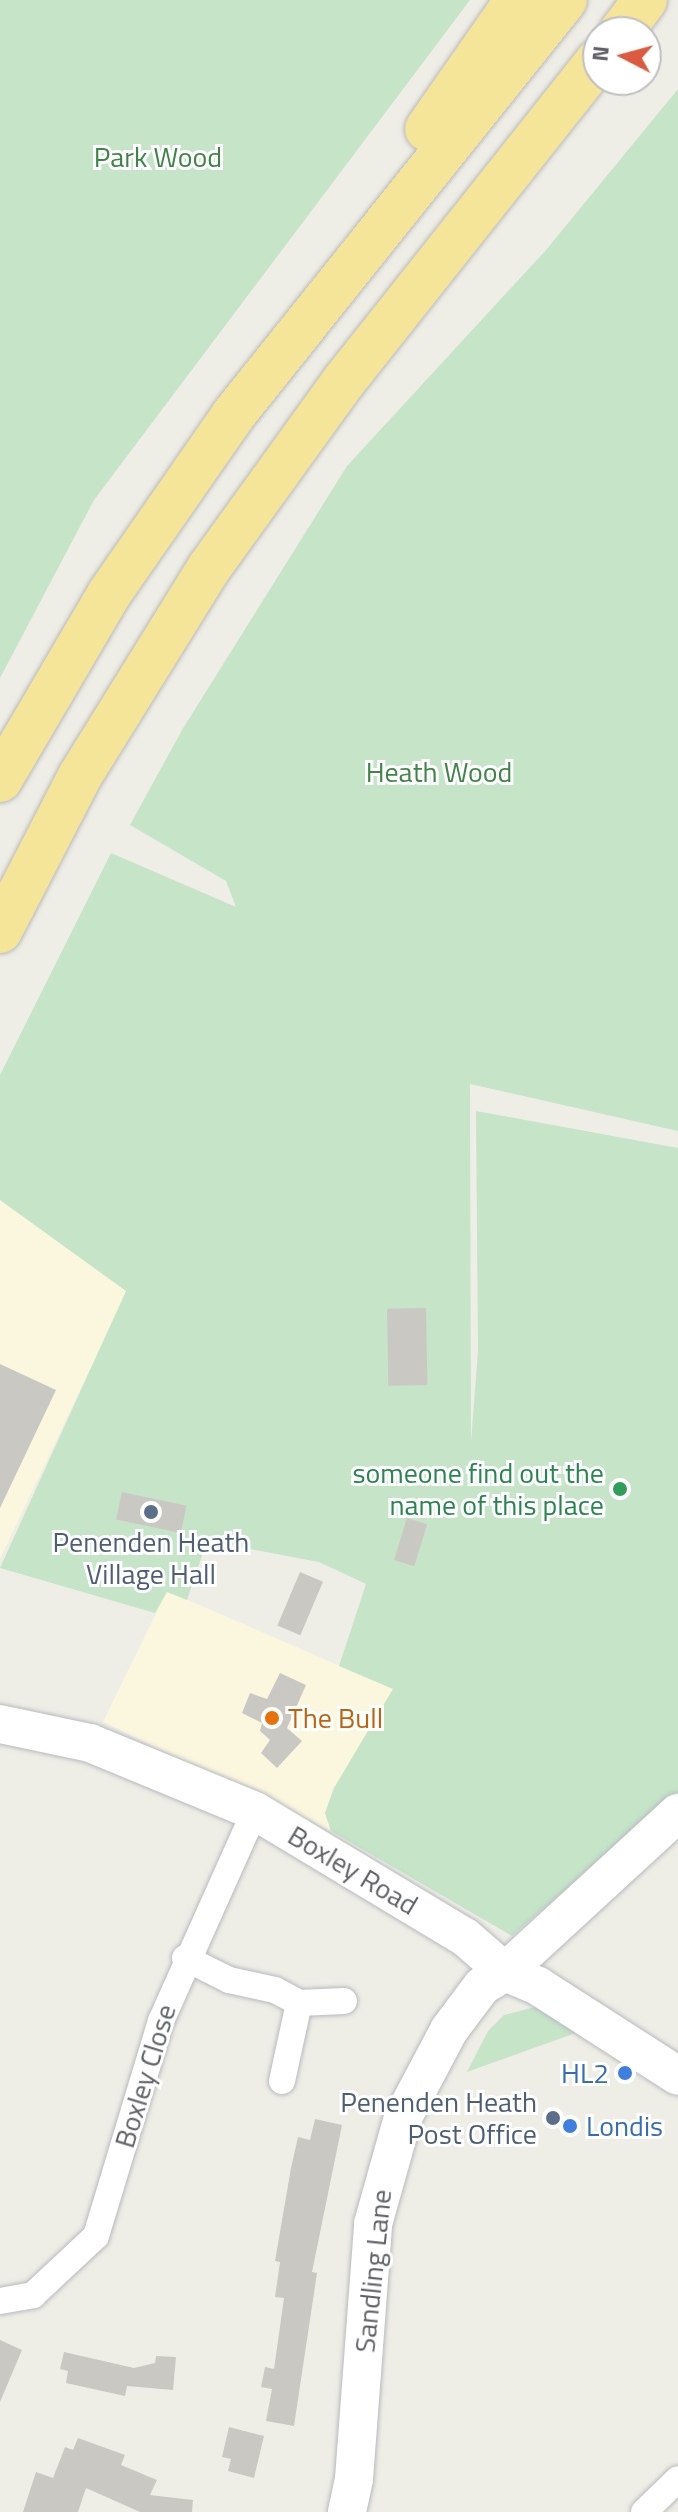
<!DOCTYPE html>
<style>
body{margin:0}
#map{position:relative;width:678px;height:2512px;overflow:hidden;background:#efeee6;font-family:"Titillium Web",sans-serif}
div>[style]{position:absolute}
.commercial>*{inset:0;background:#fbf7df}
.green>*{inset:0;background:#c5e4c8}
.building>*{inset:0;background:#cac8c3;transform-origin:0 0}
.roads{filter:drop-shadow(0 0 2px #b8babf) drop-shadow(0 0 2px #b8babf)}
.street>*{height:26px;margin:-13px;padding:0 13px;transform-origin:13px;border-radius:13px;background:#fff}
.secondary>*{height:38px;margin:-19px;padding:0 19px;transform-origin:19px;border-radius:19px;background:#fff}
.highway>*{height:44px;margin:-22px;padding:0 22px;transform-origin:22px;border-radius:22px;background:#f4e598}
.dots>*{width:22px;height:22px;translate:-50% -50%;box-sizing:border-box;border:4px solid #fff;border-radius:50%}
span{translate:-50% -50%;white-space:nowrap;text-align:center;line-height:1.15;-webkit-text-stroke:6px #fff;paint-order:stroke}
.park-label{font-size:28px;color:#3e8547}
.leisure-label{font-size:28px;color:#27864d}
.right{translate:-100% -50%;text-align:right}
.service-label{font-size:28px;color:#4e5e75}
.food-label{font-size:28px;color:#c56008}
.left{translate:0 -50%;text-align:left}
.street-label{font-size:28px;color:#5e6065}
.shop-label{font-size:28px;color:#366cbe}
.north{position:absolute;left:582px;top:16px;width:80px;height:80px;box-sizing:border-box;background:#fff;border:2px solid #bfbfc1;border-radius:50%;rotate:276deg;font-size:22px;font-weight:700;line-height:32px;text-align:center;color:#5e6065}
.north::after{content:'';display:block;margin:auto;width:28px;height:36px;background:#db5a40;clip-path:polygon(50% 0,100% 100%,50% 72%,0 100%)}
</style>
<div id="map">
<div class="commercial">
<div style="clip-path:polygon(0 1200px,127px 1291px,0 1559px)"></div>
<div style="clip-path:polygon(167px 1591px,393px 1689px,334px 1788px,325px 1812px,331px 1831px,103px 1722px)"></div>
</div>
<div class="green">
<div style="clip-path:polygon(0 0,470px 0,94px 500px,0 678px)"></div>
<div style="clip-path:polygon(678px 89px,678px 1131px,470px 1084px,471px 1442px,478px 1351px,476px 1111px,678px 1148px,678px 1792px,512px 1936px,331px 1831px,325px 1813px,334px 1788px,393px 1689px,339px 1666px,366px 1584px,319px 1562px,207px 1541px,187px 1600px,167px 1592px,155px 1613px,0 1568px,126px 1291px,0 1200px,0 1075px,111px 853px,236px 907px,226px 881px,130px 825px,182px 730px,347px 466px,546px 250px)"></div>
<div style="clip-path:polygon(539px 2006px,587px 2029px,467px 2072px,488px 2031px,504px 2015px)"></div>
</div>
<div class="building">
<div style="left:426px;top:1308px;width:77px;height:39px;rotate:89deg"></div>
<div style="clip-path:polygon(0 1364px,56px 1390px,0 1508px)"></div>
<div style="left:122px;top:1492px;width:66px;height:28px;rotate:12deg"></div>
<div style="left:407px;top:1518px;width:21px;height:44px;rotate:17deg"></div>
<div style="left:300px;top:1572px;width:25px;height:58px;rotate:23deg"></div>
<div style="clip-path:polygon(280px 1673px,306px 1685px,287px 1728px,302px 1741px,277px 1768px,261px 1753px,270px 1740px,260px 1731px,262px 1723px,242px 1713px,250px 1693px,267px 1699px)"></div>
<div style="clip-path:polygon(315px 2119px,342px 2125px,312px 2272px,317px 2273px,294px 2426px,266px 2421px,272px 2389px,261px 2387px,265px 2367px,274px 2369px,284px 2298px,275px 2297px,280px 2262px,275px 2261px,291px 2168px,298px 2137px,310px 2140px)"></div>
<div style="clip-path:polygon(0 2340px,22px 2350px,0 2402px)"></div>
<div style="clip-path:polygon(64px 2352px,134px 2368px,155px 2363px,156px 2356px,176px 2357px,173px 2390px,127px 2386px,125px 2396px,66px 2383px,68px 2371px,60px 2369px)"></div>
<div style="clip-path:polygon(229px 2427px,264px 2436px,254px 2478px,228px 2471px,231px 2459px,222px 2457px)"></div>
<div style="clip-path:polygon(78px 2438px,125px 2455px,121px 2465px,157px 2480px,150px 2495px,193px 2500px,192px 2512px,140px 2512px,86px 2488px,78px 2512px,23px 2512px,36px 2472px,53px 2478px,65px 2447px,73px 2450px)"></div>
</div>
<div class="roads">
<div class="street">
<div style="left:185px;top:1958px;width:49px;rotate:26.6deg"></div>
<div style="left:229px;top:1980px;width:47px;rotate:12.3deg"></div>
<div style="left:275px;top:1990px;width:27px;rotate:28deg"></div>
<div style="left:299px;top:2003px;width:45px;rotate:-2.5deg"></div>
<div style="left:282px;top:2081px;width:80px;rotate:-77.7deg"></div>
<div style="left:0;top:2301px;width:34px;rotate:-10deg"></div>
<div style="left:33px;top:2295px;width:86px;rotate:-43.1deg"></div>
<div style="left:96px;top:2236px;width:225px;rotate:-73.2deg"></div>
<div style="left:161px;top:2021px;width:230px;rotate:-65.9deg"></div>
<div style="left:644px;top:2512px;width:47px;rotate:-44.1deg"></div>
</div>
<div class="secondary">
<div style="left:0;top:1724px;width:92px;rotate:11.9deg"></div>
<div style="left:90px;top:1743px;width:178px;rotate:22.4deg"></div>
<div style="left:255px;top:1811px;width:245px;rotate:31deg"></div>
<div style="left:465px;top:1937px;width:53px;rotate:41.2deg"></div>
<div style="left:505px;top:1972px;width:36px;rotate:23deg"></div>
<div style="left:538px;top:1986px;width:166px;rotate:32.7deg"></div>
<div style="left:347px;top:2512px;width:34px;rotate:-78deg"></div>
<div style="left:354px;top:2479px;width:256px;rotate:-85.7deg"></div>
<div style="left:373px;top:2224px;width:111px;rotate:-74.3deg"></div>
<div style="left:403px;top:2117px;width:98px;rotate:-62.1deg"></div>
<div style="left:449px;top:2030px;width:55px;rotate:-53.1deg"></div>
<div style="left:482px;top:1986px;width:27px;rotate:-31deg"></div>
<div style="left:505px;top:1972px;width:235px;rotate:-42.6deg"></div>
</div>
<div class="highway">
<div style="left:621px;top:32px;width:40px;rotate:-53deg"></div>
<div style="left:427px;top:129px;width:157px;rotate:-55.1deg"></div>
<div style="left:0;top:780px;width:216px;rotate:-59.6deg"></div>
<div style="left:109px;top:594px;width:219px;rotate:-55.2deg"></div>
<div style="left:234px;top:414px;width:530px;rotate:-51.36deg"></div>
<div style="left:0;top:931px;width:174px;rotate:-62.7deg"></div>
<div style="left:80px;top:776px;width:245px;rotate:-58.2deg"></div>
<div style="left:209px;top:568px;width:231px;rotate:-54.2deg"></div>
<div style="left:344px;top:381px;width:409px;rotate:-51.6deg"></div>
</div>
</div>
<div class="dots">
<div style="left:620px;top:1489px;background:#2e9e5b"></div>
<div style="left:151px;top:1512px;background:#5c6f8a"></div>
<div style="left:272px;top:1718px;background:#e8710a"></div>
<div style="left:625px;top:2073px;background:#3f7fe0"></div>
<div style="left:553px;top:2118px;background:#5c6f8a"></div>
<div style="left:570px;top:2126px;background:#3f7fe0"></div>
</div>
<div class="park-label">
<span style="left:158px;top:157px">Park Wood</span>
<span style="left:439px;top:772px">Heath Wood</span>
</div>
<div class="leisure-label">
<span class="right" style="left:604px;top:1489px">someone find out the<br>name of this place</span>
</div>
<div class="service-label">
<span style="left:151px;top:1558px">Penenden Heath<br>Village Hall</span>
<span class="right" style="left:537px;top:2118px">Penenden Heath<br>Post Office</span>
</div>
<div class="food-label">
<span class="left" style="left:288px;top:1718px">The Bull</span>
</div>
<div class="street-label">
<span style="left:353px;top:1870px;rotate:31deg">Boxley Road</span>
<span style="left:145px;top:2076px;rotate:-73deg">Boxley Close</span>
<span style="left:373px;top:2271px;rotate:-84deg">Sandling Lane</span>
</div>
<div class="shop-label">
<span class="right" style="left:609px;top:2073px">HL2</span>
<span class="left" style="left:586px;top:2126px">Londis</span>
</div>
<div class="north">N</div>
</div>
